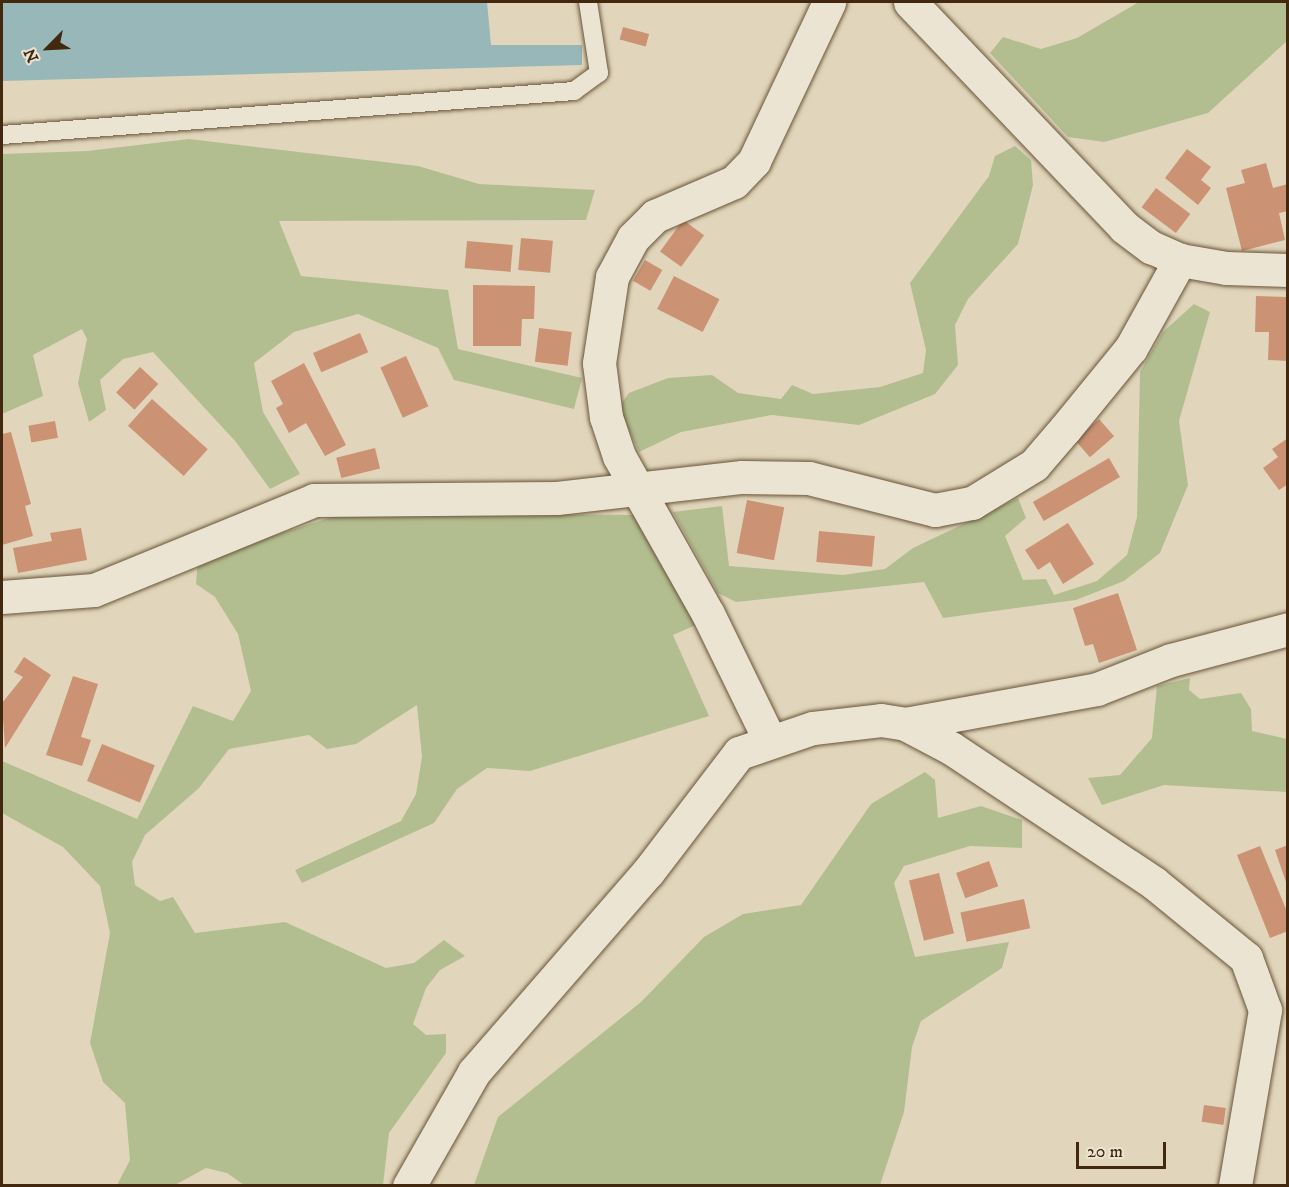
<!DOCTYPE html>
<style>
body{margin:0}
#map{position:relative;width:1289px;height:1187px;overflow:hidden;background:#e1d6bb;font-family:"IM FELL DW Pica",serif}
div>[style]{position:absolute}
.green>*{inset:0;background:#b3be90}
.water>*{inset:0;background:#97b7b8}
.building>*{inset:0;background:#cc9274;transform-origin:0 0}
.roads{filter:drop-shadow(0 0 2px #695439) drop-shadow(0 0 2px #695439)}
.lane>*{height:18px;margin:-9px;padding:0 9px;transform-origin:9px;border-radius:9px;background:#ece4d3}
.street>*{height:33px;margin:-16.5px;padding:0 16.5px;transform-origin:16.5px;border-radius:16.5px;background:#ece4d3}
span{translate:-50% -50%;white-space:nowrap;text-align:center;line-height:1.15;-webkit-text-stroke:5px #ece4d3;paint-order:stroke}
.frame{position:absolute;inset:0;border:3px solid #41280e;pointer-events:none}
.north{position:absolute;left:18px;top:18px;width:60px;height:60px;-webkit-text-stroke:4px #ece4d3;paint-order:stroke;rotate:246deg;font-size:16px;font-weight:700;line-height:24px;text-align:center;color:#41280e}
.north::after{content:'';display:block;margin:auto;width:21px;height:27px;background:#41280e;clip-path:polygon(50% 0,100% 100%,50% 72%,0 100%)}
.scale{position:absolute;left:1076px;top:1142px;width:90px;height:27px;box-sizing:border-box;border:3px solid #41280e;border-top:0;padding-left:8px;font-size:18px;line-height:21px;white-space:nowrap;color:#41280e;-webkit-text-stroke:4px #ece4d3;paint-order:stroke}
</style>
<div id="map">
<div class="green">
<div style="clip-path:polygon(1139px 2px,1287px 2px,1287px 41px,1208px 113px,1104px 142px,1068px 137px,990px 53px,1003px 37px,1041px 49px,1077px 38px)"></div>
<div style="clip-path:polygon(189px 139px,418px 166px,479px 184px,595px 190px,586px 220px,279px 221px,301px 276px,448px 290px,458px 349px,582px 378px,574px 409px,454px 380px,438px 348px,358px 314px,294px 332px,254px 363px,263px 412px,300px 474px,270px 489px,236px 442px,153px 352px,123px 359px,100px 380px,106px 410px,89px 422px,78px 383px,87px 339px,82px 329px,33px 355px,43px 396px,2px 414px,2px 154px,87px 151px)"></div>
<div style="clip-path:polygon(1015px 146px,1031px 160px,1033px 185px,1018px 244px,968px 299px,955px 325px,958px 365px,935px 394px,859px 425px,772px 415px,681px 432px,639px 452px,619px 407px,629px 393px,668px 378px,712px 375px,738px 393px,781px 399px,792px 385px,813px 394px,880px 387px,923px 373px,926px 350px,910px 283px,989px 176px,995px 156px)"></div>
<div style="clip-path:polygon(1194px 304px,1210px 312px,1179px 421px,1188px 485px,1160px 553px,1124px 581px,1076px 600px,943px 618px,924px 582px,736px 602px,718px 593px,673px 512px,722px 506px,729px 566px,843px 575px,885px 569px,913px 548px,1018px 498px,1026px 518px,1005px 536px,1023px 580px,1046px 579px,1054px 595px,1097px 581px,1127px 555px,1137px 517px,1140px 372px,1163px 332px)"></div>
<div style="clip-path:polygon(348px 512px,635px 515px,696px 625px,673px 635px,709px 716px,530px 771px,487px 768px,457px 789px,434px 823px,302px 883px,295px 870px,401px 821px,416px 794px,422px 757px,417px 705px,356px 744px,327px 749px,309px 735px,229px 749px,199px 788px,145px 835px,132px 862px,135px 885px,160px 901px,173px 897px,195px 933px,285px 922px,386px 968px,414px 963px,444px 940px,465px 956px,440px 970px,426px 988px,413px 1024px,426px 1035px,446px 1034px,446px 1053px,389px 1133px,383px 1185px,244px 1185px,227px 1173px,206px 1168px,175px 1185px,117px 1185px,130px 1160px,125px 1103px,103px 1082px,90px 1043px,110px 933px,100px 886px,63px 847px,2px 813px,2px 761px,137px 819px,193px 706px,233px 721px,251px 691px,238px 634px,215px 597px,196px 584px,198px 560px)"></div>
<div style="clip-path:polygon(1190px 678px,1189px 690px,1200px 699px,1241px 693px,1251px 709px,1252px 731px,1287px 739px,1287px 792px,1164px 785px,1102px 805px,1088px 778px,1120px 775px,1152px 738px,1157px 686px)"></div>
<div style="clip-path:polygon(925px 772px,935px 780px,938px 818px,981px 806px,1022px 820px,1022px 848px,970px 846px,904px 866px,894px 883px,915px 957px,1009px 942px,1002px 968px,921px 1021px,912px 1047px,904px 1112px,880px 1185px,474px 1185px,498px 1117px,641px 1002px,704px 937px,743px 914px,801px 905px,871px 804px)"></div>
</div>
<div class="water">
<div style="clip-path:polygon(2px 2px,487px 2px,491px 45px,582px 45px,582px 65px,2px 81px)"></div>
</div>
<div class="building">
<div style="left:623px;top:27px;width:27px;height:13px;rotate:15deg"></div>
<div style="clip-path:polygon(1187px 149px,1211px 167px,1201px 180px,1211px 188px,1198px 205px,1165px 178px)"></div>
<div style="clip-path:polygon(1266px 163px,1273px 188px,1288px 184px,1288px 211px,1279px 213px,1285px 240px,1242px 251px,1226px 188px,1245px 183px,1241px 170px)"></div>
<div style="left:1156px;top:188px;width:43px;height:24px;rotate:37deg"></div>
<div style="left:683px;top:220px;width:26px;height:39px;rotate:36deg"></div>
<div style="left:521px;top:238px;width:32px;height:32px;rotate:5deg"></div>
<div style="left:467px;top:241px;width:46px;height:27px;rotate:5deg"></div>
<div style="left:645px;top:260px;width:20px;height:24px;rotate:30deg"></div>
<div style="left:674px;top:276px;width:51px;height:37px;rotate:27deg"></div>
<div style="clip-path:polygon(473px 285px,535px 286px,534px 319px,522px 319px,521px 346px,473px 346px)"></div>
<div style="clip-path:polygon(1256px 296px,1288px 297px,1288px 361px,1268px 360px,1269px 332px,1255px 332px)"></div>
<div style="left:539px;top:328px;width:33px;height:34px;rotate:7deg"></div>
<div style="left:360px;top:333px;width:21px;height:51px;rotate:67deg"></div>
<div style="left:406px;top:356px;width:55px;height:28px;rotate:66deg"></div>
<div style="clip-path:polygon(304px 363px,346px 445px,325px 456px,306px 423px,289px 433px,276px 408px,283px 404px,271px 381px)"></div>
<div style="left:140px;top:367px;width:25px;height:35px;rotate:43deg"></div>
<div style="left:152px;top:399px;width:75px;height:36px;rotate:42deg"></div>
<div style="left:1099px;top:419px;width:23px;height:32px;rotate:49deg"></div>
<div style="left:55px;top:421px;width:17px;height:27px;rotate:80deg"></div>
<div style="clip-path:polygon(11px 432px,31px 504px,25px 506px,33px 536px,2px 545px,2px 434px)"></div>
<div style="clip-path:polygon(1288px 438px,1288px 484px,1279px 490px,1263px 468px,1278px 457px,1272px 449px)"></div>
<div style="left:375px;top:448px;width:21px;height:40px;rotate:76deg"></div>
<div style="left:1109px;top:458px;width:22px;height:88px;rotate:60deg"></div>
<div style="left:747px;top:500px;width:38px;height:54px;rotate:11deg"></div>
<div style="clip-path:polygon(1068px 523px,1094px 564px,1063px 584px,1050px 562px,1038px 570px,1025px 550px)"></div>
<div style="clip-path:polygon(81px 528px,87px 560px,18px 573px,13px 548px,52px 541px,50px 533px)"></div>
<div style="left:819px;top:531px;width:56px;height:31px;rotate:5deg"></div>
<div style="clip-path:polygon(1118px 593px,1137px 650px,1099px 663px,1093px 644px,1085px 646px,1073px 608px)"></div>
<div style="clip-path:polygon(24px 657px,51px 675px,5px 748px,2px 703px,23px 677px,14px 672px)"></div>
<div style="clip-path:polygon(73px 676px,98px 684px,81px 737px,91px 740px,82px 766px,46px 755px)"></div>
<div style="left:102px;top:744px;width:57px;height:40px;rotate:22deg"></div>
<div style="clip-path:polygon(1288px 845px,1288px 885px,1287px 885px,1275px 850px)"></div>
<div style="clip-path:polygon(1260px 846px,1288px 914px,1288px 931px,1270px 938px,1237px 855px)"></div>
<div style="left:989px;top:861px;width:27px;height:35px;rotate:70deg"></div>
<div style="left:939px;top:873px;width:62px;height:31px;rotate:76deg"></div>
<div style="left:1024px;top:899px;width:30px;height:65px;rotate:78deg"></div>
<div style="left:1204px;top:1105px;width:22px;height:17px;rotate:8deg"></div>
</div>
<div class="roads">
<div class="lane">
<div style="left:2px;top:135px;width:574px;rotate:-4.4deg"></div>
<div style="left:574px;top:91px;width:31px;rotate:-36deg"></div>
<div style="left:599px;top:73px;width:72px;rotate:-98.8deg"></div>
</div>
<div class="street">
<div style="left:910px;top:2px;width:311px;rotate:46.4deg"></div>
<div style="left:1124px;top:227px;width:34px;rotate:37deg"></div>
<div style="left:1151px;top:247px;width:32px;rotate:24deg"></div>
<div style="left:1180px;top:260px;width:47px;rotate:9.9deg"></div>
<div style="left:1226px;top:268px;width:62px;rotate:1.8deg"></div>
<div style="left:2px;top:597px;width:92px;rotate:-4.4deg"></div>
<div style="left:94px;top:590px;width:238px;rotate:-22.2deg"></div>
<div style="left:314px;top:500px;width:243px;rotate:-0.5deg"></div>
<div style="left:557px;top:498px;width:186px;rotate:-6.5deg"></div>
<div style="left:742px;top:477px;width:67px;rotate:0.9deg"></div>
<div style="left:809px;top:478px;width:130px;rotate:14.3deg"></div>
<div style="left:935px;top:510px;width:38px;rotate:-11deg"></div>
<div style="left:972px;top:503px;width:73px;rotate:-31.5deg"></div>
<div style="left:1034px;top:465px;width:48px;rotate:-49.3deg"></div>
<div style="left:1065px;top:429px;width:104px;rotate:-50.8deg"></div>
<div style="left:1131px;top:348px;width:101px;rotate:-60.9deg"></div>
<div style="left:905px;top:724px;width:195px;rotate:-10.3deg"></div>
<div style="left:1097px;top:689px;width:79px;rotate:-21.4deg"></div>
<div style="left:1171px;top:660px;width:121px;rotate:-14.8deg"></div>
<div style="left:770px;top:741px;width:141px;rotate:-116deg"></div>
<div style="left:708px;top:614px;width:181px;rotate:-119.4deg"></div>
<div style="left:619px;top:456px;width:41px;rotate:-108.4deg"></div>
<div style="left:606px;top:417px;width:54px;rotate:-97.4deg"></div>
<div style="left:599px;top:363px;width:87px;rotate:-81.4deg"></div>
<div style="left:612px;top:277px;width:44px;rotate:-61.7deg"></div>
<div style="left:633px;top:238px;width:31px;rotate:-45deg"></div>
<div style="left:655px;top:216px;width:86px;rotate:-23.3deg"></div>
<div style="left:734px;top:182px;width:29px;rotate:-46deg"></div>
<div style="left:754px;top:161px;width:176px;rotate:-64.7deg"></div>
<div style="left:409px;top:1186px;width:131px;rotate:-60.3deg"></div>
<div style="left:474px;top:1072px;width:265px;rotate:-49deg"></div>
<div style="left:648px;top:872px;width:150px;rotate:-52.6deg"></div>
<div style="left:739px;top:753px;width:78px;rotate:-18.7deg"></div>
<div style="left:813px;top:728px;width:68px;rotate:-6.7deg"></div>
<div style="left:881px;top:720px;width:24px;rotate:9deg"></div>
<div style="left:905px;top:724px;width:52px;rotate:27.6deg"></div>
<div style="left:951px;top:748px;width:244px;rotate:33.6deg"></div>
<div style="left:1154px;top:883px;width:119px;rotate:39.2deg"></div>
<div style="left:1246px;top:958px;width:55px;rotate:69.9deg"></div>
<div style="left:1265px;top:1010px;width:179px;rotate:99.7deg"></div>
</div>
</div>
<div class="frame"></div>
<div class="north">N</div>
<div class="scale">20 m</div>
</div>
